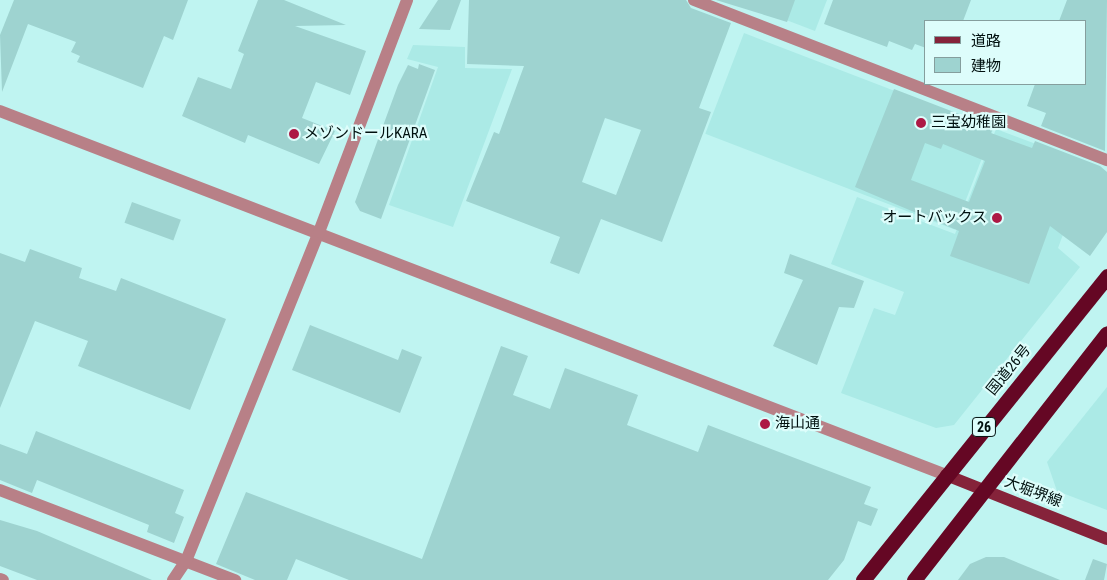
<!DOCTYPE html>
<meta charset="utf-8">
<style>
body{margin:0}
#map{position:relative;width:1107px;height:580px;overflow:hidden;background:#bff4f1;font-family:"Roboto Condensed","Noto Sans JP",sans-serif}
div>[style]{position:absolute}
.built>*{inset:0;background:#abeae6;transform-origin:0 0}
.building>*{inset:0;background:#9ed3d0;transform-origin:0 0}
.minor>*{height:12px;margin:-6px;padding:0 6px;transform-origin:6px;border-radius:6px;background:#b88087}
.major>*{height:12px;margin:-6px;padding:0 6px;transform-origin:6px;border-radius:6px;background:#85233a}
.highway>*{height:15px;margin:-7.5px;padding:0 7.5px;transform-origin:7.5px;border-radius:7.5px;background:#650724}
.dots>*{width:14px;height:14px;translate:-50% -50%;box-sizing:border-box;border:2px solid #ddfdfb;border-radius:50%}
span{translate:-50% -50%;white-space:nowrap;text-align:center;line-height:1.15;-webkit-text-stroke:4.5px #ddfdfb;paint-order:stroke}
.shield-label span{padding:1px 4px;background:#ddfdfb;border:1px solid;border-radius:4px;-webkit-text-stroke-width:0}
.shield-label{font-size:14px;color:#00100f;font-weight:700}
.poi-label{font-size:15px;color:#00100f}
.left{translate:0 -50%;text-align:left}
.right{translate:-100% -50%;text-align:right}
.street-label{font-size:15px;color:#00100f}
.legend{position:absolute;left:924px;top:20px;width:162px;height:65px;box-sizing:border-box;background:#ddfdfb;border:1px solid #859e9d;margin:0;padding:6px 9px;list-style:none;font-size:15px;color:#00100f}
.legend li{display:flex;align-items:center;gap:10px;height:25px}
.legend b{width:25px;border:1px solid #859e9d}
</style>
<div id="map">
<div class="built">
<div style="clip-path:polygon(734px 0,827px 0,815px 31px)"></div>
<div style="left:744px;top:33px;width:267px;height:108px;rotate:21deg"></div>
<div style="clip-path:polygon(413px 45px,465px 47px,465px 68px,512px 69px,453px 227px,389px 205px,438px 67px,407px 59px)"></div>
<div style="clip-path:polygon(996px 129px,1089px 164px,1058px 248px,1080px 267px,954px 425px,936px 428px,841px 393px,874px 308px,895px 315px,904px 292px,831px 264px,857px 197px,955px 234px)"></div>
<div style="clip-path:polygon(1107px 387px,1107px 510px,1057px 491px,1047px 462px)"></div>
</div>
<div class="building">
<div style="clip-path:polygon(14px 0,188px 0,173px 40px,164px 36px,143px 88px,77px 62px,80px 56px,71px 52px,76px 42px,28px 24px,2px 92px,0 35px)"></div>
<div style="clip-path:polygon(258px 0,284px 0,346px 25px,295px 26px,366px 51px,350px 95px,316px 82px,302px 118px,335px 131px,319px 164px,248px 135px,245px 143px,182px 116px,198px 77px,231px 89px,244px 54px,238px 51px)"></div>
<div style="clip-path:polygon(438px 0,461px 0,450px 30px,419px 29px)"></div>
<div style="clip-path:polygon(evenodd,469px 0,686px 0,691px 8px,731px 23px,699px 108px,711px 112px,662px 242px,601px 219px,579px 274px,550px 263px,560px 237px,466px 201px,494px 132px,499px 134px,524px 66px,467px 64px,469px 0,605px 118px,641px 130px,616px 195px,582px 182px,605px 118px)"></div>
<div style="clip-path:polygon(716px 0,795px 0,787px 22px)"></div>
<div style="clip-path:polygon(833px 0,971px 0,963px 21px,926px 21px,926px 48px,915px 44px,912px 50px,889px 41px,887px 47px,824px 24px)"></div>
<div style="clip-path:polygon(1067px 0,1107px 0,1105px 151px,1041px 126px,1046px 113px,1027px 106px,1035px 84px,1086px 84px,1086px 21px,1059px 21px)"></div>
<div style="clip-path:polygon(419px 64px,435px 70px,381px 219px,360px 211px,355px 202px,398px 85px,408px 65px,418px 69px)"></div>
<div style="clip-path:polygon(evenodd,894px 89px,993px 127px,991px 133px,1032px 148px,1035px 141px,1100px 166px,1107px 172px,1107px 232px,1090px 256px,1050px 226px,1029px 284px,950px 256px,959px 231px,855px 187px,894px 89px,925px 143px,941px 149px,943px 144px,985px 161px,969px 202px,911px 180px,925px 143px)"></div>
<div style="left:132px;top:202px;width:52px;height:22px;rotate:20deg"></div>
<div style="clip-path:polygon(30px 249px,82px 268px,79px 278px,116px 291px,121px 278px,226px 319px,190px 410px,78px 366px,88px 341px,35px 321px,0 408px,0 253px,25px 262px)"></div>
<div style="clip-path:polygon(790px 254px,864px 281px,854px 308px,839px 307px,817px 365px,773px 346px,803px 280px,784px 273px)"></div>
<div style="clip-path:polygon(310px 325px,398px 360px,402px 349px,422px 357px,400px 413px,292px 370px)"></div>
<div style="clip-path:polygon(501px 346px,528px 356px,513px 395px,550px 409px,565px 368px,638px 395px,627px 425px,698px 452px,708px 425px,871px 487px,864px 504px,878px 509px,871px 526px,858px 521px,844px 560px,828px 580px,349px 580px,296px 559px,287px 580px,255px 580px,216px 564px,246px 492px,422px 559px)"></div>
<div style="clip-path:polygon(36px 431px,184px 490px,175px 513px,184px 517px,174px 543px,147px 532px,149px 525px,37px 480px,32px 493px,0 480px,0 444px,27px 454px)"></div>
<div style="clip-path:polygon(0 520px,37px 531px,152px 580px,37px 580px,0 566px)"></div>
<div style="clip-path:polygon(986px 557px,1004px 557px,1060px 580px,958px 580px,970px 564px)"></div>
<div style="clip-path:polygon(1093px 559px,1107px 564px,1104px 580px,1085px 580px)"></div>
</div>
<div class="minor">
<div style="left:694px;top:0;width:443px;rotate:21.2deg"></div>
<div style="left:0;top:111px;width:1014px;rotate:21.05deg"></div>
<div style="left:0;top:490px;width:252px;rotate:21deg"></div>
<div style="left:0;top:579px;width:3px;rotate:18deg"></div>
<div style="left:173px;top:580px;width:23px;rotate:-56deg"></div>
<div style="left:186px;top:561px;width:355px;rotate:-68deg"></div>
<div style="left:319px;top:232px;width:248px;rotate:-69.2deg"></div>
</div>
<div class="major">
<div style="left:946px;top:475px;width:173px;rotate:21.7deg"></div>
</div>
<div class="highway">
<div style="left:863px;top:580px;width:390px;rotate:-51.2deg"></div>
<div style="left:914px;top:580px;width:313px;rotate:-52deg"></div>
</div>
<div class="dots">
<div style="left:921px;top:123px;background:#ad1945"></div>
<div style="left:294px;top:134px;background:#ad1945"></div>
<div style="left:997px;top:218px;background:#ad1945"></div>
<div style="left:765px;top:424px;background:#ad1945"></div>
</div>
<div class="shield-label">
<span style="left:984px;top:427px">26</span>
</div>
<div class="poi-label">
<span class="left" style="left:931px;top:123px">三宝幼稚園</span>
<span class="left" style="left:304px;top:134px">メゾンドールKARA</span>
<span class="right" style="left:987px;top:218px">オートバックス</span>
<span class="left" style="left:775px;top:424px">海山通</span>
</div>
<div class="street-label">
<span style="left:1009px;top:370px;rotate:-51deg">国道26号</span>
<span style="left:1033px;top:492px;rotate:21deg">大堀堺線</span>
</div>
<ul class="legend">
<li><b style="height:6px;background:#85233a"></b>道路</li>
<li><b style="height:14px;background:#9ed3d0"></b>建物</li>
</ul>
</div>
